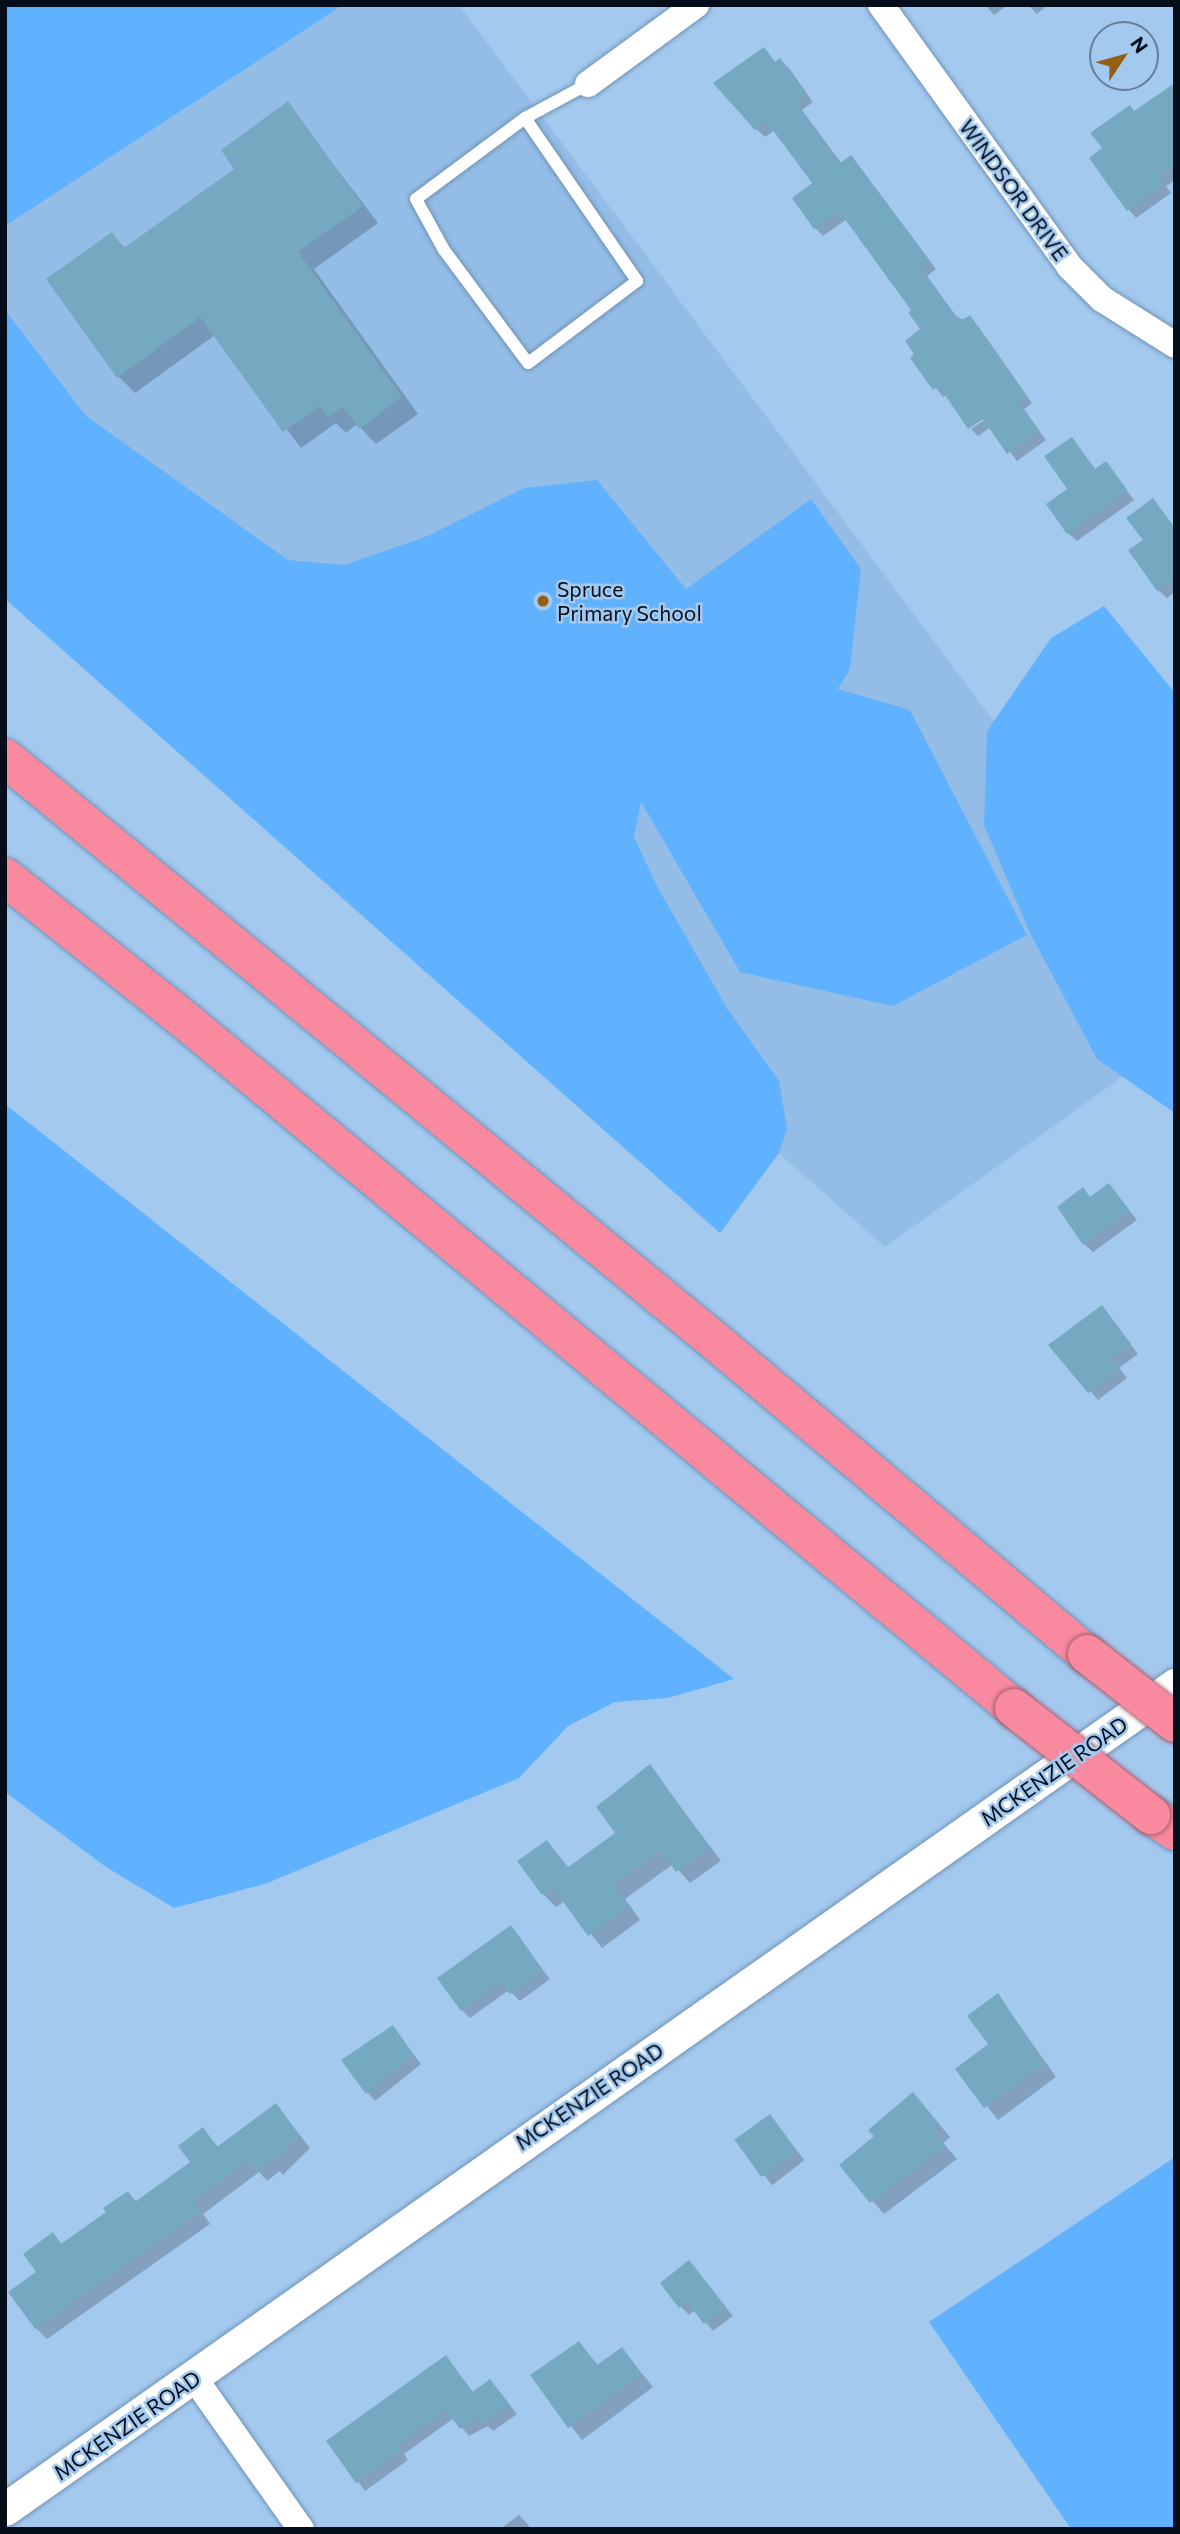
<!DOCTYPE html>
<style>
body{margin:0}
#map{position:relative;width:1180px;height:2534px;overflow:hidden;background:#a4c9ef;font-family:Commissioner,sans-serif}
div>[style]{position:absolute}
.built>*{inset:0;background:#93bde7}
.green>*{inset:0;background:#61b2fe}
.shadow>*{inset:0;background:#0003;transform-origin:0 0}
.building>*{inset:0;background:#74a9c1;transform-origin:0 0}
.roads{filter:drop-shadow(0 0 2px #6f92b5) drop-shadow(0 0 2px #6f92b5)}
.service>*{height:12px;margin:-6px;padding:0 6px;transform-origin:6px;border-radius:6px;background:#fff}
.minor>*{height:26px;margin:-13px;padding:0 13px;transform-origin:13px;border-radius:13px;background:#fff}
.tertiary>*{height:33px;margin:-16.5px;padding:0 16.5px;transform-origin:16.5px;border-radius:16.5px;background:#fff}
.motorway>*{height:38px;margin:-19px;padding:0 19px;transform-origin:19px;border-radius:19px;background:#f9899e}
.bridges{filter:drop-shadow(0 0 2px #a35e70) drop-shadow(0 0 2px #a35e70)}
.motorway-bridge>*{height:38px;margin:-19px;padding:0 19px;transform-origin:19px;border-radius:19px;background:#f9899e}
.dots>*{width:19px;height:19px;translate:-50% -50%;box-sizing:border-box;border:4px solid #a4c9ef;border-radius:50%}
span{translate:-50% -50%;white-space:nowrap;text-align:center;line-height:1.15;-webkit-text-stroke:5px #a4c9ef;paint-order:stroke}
.street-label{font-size:21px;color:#030e1a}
.poi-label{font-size:21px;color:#030e1a}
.left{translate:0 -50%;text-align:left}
.frame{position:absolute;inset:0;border:7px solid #030e1a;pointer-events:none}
.north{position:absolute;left:1089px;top:21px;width:70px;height:70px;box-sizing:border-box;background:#a4c9ef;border:2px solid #647e9a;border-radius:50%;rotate:54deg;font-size:19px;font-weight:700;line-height:28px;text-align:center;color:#030e1a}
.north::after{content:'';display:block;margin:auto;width:24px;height:32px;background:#945f15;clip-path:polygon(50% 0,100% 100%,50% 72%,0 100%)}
</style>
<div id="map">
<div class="built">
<div style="clip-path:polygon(343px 5px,459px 5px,1175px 964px,1175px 1039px,885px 1247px,361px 784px,5px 417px,5px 226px)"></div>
</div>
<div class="green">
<div style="clip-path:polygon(5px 5px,343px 5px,5px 226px)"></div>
<div style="clip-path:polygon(5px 310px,86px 416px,288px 560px,344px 565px,425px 537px,524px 488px,597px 480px,686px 589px,811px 499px,861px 569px,850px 669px,838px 689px,910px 710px,1027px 935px,893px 1006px,740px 972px,641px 802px,634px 837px,657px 886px,727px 1008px,779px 1081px,787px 1129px,779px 1153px,720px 1233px,5px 599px)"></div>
<div style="clip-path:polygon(1104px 606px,1175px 693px,1175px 1113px,1097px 1059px,1029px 931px,984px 825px,987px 731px,1051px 638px)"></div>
<div style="clip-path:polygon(5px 1104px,645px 1609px,734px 1679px,668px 1698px,615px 1702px,568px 1726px,519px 1778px,265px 1884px,174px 1908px,106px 1867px,5px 1792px)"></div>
<div style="clip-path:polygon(1175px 2157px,1175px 2529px,1071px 2529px,929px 2322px)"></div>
</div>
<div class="shadow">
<div style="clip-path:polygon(985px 5px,1008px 5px,994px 15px)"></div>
<div style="clip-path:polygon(1028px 5px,1048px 5px,1037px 14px)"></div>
<div style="clip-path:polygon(763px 49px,776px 63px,780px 60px,789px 68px,813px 102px,802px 110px,842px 164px,859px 166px,936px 269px,927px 276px,959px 320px,970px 317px,978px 326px,1032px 403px,1024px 409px,1046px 440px,1017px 461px,991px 427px,978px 436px,971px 429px,992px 415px,947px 395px,943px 397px,912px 358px,923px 330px,914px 310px,847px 219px,823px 236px,815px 228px,814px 184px,775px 130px,765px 137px,756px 129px)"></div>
<div style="clip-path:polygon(1175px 86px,1175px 180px,1166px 186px,1171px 193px,1136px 218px,1128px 209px,1104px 149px,1135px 113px)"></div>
<div style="clip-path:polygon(287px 104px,378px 223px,314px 269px,418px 414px,376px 444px,357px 424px,346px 433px,336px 423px,301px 448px,215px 335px,135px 393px,118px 376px,111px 234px,126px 249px,237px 170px)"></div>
<div style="clip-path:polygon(1072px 439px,1096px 470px,1106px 464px,1134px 500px,1077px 541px,1068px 533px)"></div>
<div style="clip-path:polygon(1153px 501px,1175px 528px,1175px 592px,1167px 598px,1158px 590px,1145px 541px)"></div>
<div style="clip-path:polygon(1109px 1185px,1137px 1220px,1093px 1252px,1084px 1244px,1083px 1190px,1091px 1198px)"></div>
<div style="clip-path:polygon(1102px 1307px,1138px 1354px,1119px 1368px,1127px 1378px,1098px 1400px,1051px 1345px)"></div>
<div style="clip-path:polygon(650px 1766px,721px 1861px,690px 1883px,673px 1864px,625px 1899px,640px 1920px,602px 1948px,565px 1901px,556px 1907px,543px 1894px,520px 1862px,547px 1842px,569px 1868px,617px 1834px)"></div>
<div style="clip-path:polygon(510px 1927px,550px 1979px,520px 2001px,509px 1990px,470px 2018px,462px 2010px)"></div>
<div style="clip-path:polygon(998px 1995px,1056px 2077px,998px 2120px,958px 2069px,991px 2044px)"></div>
<div style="clip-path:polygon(393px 2028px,421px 2064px,375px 2101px,367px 2092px)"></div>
<div style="clip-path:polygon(276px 2105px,310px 2148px,283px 2175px,280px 2171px,267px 2181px,259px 2172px,203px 2214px,210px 2224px,47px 2339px,36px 2328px,39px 2273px,52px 2235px,63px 2245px,109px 2213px,128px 2193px,137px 2202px,193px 2163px,202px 2129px,219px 2148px)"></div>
<div style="clip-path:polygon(925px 2107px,950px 2137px,943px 2143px,957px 2159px,884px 2214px,842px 2166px)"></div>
<div style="left:770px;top:2116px;width:56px;height:41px;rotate:52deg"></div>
<div style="clip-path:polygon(689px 2263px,733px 2316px,713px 2331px,695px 2310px,689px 2315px,681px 2307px)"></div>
<div style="clip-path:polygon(579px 2344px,599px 2366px,622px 2349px,653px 2387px,582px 2440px,532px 2376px)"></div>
<div style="clip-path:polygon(446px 2357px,474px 2393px,490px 2381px,517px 2414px,493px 2431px,488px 2426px,469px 2436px,454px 2418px,404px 2454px,408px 2460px,365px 2491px,328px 2441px)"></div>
<div style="clip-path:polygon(519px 2515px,532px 2529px,500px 2529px)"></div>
</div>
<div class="building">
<div style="clip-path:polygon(764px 47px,775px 62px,780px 58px,806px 93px,795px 101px,840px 163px,851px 155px,929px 260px,920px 267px,955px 315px,963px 320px,970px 315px,1025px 394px,1017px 400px,1039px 431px,1007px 454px,983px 419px,968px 429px,939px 386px,933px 390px,910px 358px,914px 354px,905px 341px,920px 329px,908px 312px,911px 310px,839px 211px,814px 229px,792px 198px,812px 183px,767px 122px,755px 130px,713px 83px)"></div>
<div style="clip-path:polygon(1175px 83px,1175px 166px,1159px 177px,1164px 184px,1127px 211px,1089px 158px,1102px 148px,1090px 133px,1130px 105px,1134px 111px)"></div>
<div style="clip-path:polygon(288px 101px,363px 206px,298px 252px,402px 397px,359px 429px,343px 407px,328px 417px,320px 406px,283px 432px,200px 317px,117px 378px,46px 279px,112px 232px,124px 248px,234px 169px,221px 150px)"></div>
<div style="clip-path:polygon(1072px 437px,1095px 469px,1106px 461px,1128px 491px,1067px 534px,1046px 504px,1067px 489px,1044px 456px)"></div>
<div style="clip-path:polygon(1153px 498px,1175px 528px,1175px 578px,1157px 591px,1128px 550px,1143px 540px,1126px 518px)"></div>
<div style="clip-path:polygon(1109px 1183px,1130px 1211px,1083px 1245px,1057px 1207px,1083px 1187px,1090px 1197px)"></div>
<div style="clip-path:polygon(1102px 1305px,1131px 1344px,1112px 1359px,1120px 1369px,1088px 1393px,1048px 1345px)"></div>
<div style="clip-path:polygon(650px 1764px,710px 1848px,676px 1872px,661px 1851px,613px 1885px,629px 1907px,588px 1936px,553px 1888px,542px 1895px,517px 1861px,547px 1840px,567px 1868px,615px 1833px,596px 1807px)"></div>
<div style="clip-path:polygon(511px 1925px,543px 1970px,510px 1994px,501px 1982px,461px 2011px,437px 1978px)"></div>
<div style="clip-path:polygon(998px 1993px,1045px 2064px,984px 2108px,955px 2069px,988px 2044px,967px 2016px)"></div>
<div style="clip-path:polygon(393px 2025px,414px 2055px,366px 2094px,341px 2060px)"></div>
<div style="clip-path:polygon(913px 2092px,939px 2124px,932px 2129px,946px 2146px,870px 2203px,839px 2165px,874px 2136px,868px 2130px)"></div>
<div style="clip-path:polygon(276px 2103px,300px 2136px,286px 2146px,290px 2150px,255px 2171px,247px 2161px,193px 2202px,200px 2212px,35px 2329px,8px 2292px,36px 2272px,23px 2254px,53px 2232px,61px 2244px,106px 2212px,103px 2208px,128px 2191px,135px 2202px,190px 2162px,178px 2146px,203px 2127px,217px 2147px)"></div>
<div style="left:770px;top:2114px;width:46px;height:44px;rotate:54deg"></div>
<div style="clip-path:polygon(689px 2260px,726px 2307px,704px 2324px,687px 2302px,679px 2308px,660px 2283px)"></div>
<div style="clip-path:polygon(579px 2341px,597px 2365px,622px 2347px,642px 2374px,568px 2428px,530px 2375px)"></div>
<div style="clip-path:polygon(446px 2355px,472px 2392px,490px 2379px,510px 2405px,484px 2424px,479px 2418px,460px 2429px,446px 2410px,397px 2445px,401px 2451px,356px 2483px,326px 2441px)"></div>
</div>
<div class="roads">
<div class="service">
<div style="left:525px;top:118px;width:198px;rotate:55.5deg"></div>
<div style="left:637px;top:281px;width:136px;rotate:143deg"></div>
<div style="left:528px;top:363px;width:141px;rotate:-126.6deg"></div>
<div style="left:444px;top:250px;width:58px;rotate:-118.8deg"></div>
<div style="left:416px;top:199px;width:136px;rotate:-36.6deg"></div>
<div style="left:525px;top:118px;width:72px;rotate:-28.4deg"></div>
</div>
<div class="minor">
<div style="left:881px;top:5px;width:322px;rotate:54.2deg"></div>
<div style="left:1069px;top:266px;width:47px;rotate:45deg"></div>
<div style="left:1102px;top:299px;width:86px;rotate:32.2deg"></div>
<div style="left:588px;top:84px;width:134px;rotate:-36.2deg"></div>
<div style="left:195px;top:2379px;width:184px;rotate:54.8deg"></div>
</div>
<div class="tertiary">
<div style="left:5px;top:2509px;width:1431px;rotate:-35.16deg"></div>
</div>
<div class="motorway">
<div style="left:5px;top:758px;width:928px;rotate:39.4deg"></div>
<div style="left:722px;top:1347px;width:477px;rotate:40.1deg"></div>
<div style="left:5px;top:877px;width:217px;rotate:38.5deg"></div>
<div style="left:175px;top:1012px;width:1090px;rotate:39.68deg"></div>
<div style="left:1151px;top:1815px;width:29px;rotate:34deg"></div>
</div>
</div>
<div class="bridges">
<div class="motorway-bridge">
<div style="left:1087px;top:1654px;width:112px;rotate:38.1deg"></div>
<div style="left:1014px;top:1708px;width:174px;rotate:38deg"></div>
</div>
</div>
<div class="dots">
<div style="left:543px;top:601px;background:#945f15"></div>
</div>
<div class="street-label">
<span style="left:1014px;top:190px;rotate:54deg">WINDSOR DRIVE</span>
<span style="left:1054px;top:1771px;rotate:-35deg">MCKENZIE ROAD</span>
<span style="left:589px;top:2096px;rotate:-34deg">MCKENZIE ROAD</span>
<span style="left:127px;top:2425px;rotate:-35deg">MCKENZIE ROAD</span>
</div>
<div class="poi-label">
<span class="left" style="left:557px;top:601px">Spruce<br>Primary School</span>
</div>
<div class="frame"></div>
<div class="north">N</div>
</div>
